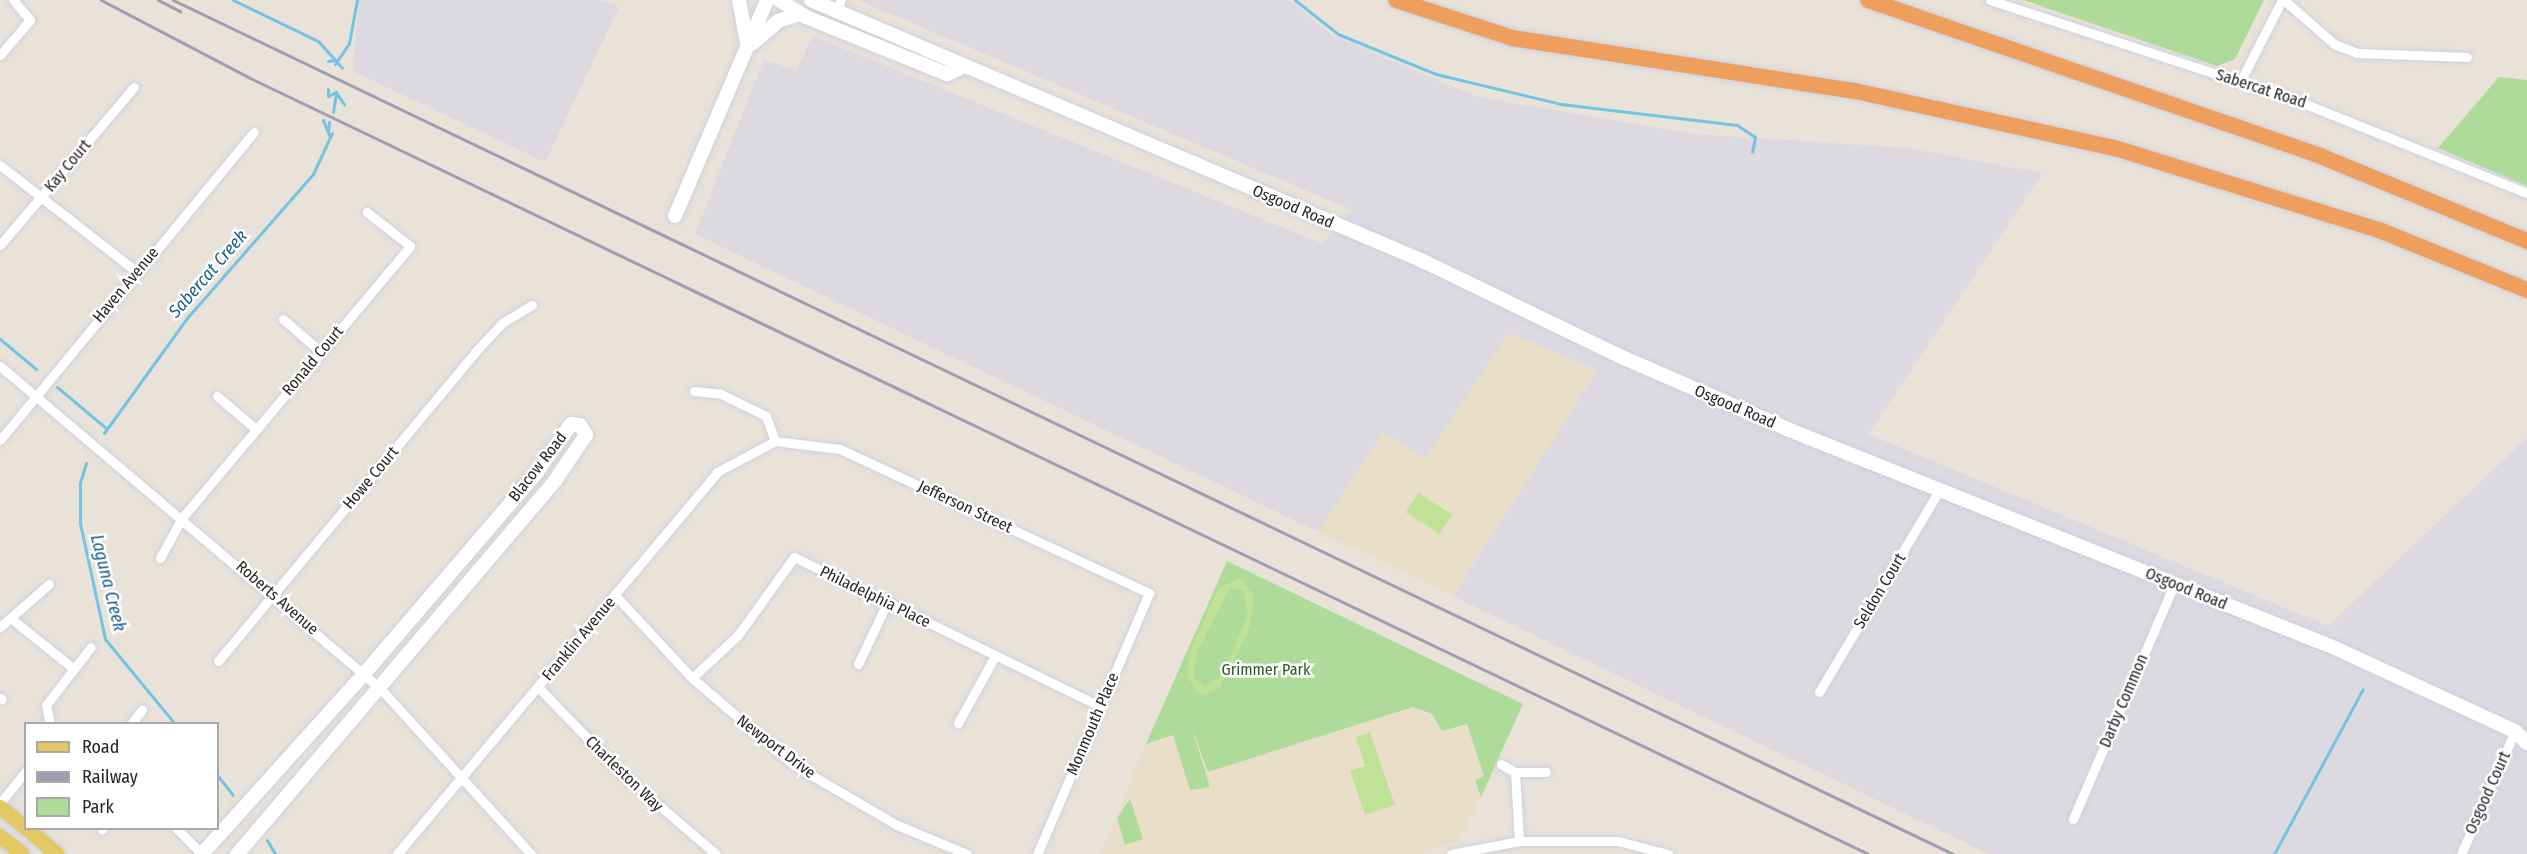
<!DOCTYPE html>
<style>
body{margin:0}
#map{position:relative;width:2527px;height:854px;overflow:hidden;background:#e8e2d9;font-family:"Fira Sans Condensed",sans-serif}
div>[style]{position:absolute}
.industrial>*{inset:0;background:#dcd9e1}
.education>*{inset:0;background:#e9dfc9}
.green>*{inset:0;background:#aedb99}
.pitch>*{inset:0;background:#c0e296;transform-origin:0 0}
.stream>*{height:3px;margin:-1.5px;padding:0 1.5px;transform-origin:1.5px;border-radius:1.5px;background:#74c3e3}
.roads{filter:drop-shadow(0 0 2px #cfd1df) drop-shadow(0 0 2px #cfd1df)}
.street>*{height:9px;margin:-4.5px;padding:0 4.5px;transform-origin:4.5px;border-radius:4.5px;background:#fff}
.secondary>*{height:14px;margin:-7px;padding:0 7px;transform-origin:7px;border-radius:7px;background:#fff}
.primary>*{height:15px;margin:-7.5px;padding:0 7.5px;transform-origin:7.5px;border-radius:7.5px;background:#e3c863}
.highway>*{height:16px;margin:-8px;padding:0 8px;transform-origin:8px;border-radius:8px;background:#ef9f5d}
.rail>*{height:3px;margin:-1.5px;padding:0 1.5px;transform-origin:1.5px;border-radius:1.5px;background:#9d9fb0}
span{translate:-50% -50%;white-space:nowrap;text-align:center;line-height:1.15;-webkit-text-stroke:5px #fff;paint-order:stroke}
.street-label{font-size:16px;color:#272727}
.park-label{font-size:16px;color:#2a5c1f}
.water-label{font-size:18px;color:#186089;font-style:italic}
.legend{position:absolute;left:24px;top:722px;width:195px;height:108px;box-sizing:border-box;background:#fff;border:2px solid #a9a9a9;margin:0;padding:8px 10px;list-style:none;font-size:18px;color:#272727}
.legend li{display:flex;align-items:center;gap:12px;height:30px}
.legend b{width:30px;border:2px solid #a9a9a9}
</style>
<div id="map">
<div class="industrial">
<div style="clip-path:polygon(359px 0,597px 0,619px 7px,545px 162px,353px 71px)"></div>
<div style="clip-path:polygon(858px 0,1290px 0,1330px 34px,1477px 97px,1694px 134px,1907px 148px,2042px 173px,1868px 434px,2328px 626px,2527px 438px,2527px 854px,1989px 854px,1453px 596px,1597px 370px,1509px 333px,1426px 459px,1383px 432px,1319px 532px,695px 234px,764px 59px,797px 71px,812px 36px,1323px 244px,1352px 210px)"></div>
</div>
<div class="education">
<div style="clip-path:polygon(1509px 333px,1597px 371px,1453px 596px,1319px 532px,1383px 432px,1426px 459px)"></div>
<div style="clip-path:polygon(1413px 707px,1439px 721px,1467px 724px,1484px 776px,1475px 781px,1481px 797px,1459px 841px,1419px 854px,1101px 854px,1146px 744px,1194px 725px,1208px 772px)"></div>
</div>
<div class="green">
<div style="clip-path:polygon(2023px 0,2264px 0,2235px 59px,2217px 66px)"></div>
<div style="clip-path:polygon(2499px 77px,2527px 80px,2527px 186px,2438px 148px)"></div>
<div style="clip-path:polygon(1227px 561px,1523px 704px,1481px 797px,1475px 780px,1484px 776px,1467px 724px,1442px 731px,1432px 714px,1413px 707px,1208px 772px,1191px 726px,1210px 787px,1190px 790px,1173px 735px,1146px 744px)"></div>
<div style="clip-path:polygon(1130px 799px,1143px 839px,1125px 845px,1117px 818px)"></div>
</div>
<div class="pitch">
<div style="left:1418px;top:493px;width:40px;height:23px;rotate:32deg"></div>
<div style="clip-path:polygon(evenodd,1240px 578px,1254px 596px,1250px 628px,1220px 687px,1202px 696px,1187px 677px,1191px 649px,1219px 588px,1240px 578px,1230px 588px,1244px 591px,1247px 616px,1222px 676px,1205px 687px,1194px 677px,1197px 652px,1230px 588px)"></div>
<div style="clip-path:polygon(1370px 732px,1395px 805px,1381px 810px,1378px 804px,1380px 810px,1365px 815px,1350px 771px,1365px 766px,1356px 737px)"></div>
</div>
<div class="stream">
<div style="left:233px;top:0;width:94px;rotate:25.8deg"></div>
<div style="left:318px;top:41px;width:36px;rotate:48deg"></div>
<div style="left:1295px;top:0;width:55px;rotate:38.3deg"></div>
<div style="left:1338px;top:34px;width:106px;rotate:22.2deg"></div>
<div style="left:1436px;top:74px;width:129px;rotate:13.5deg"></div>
<div style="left:1561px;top:104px;width:177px;rotate:6.8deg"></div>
<div style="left:1737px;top:125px;width:22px;rotate:34deg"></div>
<div style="left:1755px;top:137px;width:15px;rotate:101deg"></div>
<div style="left:328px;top:61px;width:9px;rotate:-6deg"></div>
<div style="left:335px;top:64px;width:25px;rotate:-56deg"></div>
<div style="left:349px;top:43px;width:44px;rotate:-79.5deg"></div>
<div style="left:328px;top:89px;width:7px;rotate:90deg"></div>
<div style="left:328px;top:96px;width:9px;rotate:-27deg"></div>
<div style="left:336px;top:93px;width:14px;rotate:54deg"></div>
<div style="left:333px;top:112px;width:20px;rotate:-81deg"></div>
<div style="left:323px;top:120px;width:18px;rotate:68deg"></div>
<div style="left:328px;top:132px;width:10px;rotate:-84deg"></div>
<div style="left:0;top:339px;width:47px;rotate:39.8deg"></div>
<div style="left:57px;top:387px;width:64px;rotate:39.9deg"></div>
<div style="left:104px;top:433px;width:142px;rotate:-54.2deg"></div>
<div style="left:187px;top:318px;width:191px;rotate:-48.8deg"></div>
<div style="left:313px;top:174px;width:45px;rotate:-65.1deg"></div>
<div style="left:86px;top:463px;width:21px;rotate:107deg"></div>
<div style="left:80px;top:483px;width:40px;rotate:90deg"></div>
<div style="left:80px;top:523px;width:119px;rotate:77.8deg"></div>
<div style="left:105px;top:639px;width:110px;rotate:50.5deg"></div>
<div style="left:218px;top:776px;width:24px;rotate:52deg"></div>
<div style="left:267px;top:840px;width:16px;rotate:60deg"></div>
<div style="left:2274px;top:854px;width:187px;rotate:-61.7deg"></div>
</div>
<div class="roads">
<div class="street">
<div style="left:1990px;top:0;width:319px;rotate:18.1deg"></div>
<div style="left:2293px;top:99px;width:252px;rotate:21.9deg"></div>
<div style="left:2284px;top:0;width:67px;rotate:41.3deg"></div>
<div style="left:2334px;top:44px;width:25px;rotate:21deg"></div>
<div style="left:2357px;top:53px;width:110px;rotate:2.1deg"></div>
<div style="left:836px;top:11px;width:12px;rotate:-66deg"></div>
<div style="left:0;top:55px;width:46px;rotate:-49.4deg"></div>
<div style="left:30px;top:20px;width:26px;rotate:-130deg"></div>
<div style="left:2240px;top:82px;width:92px;rotate:-62.9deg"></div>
<div style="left:0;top:165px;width:174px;rotate:38deg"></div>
<div style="left:0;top:245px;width:207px;rotate:-49.7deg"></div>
<div style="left:283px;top:319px;width:50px;rotate:41deg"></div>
<div style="left:0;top:366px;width:497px;rotate:40.3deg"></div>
<div style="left:379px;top:687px;width:226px;rotate:47.7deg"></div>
<div style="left:694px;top:391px;width:27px;rotate:6deg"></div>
<div style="left:721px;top:394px;width:50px;rotate:26.1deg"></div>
<div style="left:766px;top:416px;width:27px;rotate:70deg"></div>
<div style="left:217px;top:396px;width:52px;rotate:40.4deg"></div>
<div style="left:0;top:440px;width:399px;rotate:-50.5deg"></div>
<div style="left:775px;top:441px;width:65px;rotate:7deg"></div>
<div style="left:840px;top:449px;width:341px;rotate:25deg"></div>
<div style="left:1149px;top:593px;width:284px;rotate:113.2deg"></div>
<div style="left:160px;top:558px;width:46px;rotate:-61.2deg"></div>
<div style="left:182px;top:518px;width:355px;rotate:-50deg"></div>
<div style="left:410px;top:246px;width:55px;rotate:-141.7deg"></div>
<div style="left:616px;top:596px;width:112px;rotate:47.2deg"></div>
<div style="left:692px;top:678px;width:134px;rotate:40.5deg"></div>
<div style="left:794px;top:765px;width:119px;rotate:30.2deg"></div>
<div style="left:897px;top:825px;width:76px;rotate:22.5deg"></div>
<div style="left:13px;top:620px;width:78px;rotate:38.8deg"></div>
<div style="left:0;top:627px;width:65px;rotate:-41.3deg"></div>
<div style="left:218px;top:661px;width:402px;rotate:-50.2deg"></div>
<div style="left:475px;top:352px;width:40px;rotate:-47deg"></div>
<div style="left:502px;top:323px;width:35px;rotate:-31deg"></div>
<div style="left:858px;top:664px;width:68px;rotate:-64.6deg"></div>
<div style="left:692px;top:678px;width:63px;rotate:-43.1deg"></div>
<div style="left:738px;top:635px;width:96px;rotate:-54.3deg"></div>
<div style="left:794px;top:557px;width:340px;rotate:26deg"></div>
<div style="left:538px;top:687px;width:118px;rotate:46deg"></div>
<div style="left:620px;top:772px;width:126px;rotate:40.5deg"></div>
<div style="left:1819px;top:692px;width:236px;rotate:-59.2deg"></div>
<div style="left:0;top:698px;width:2px;rotate:27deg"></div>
<div style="left:958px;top:723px;width:77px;rotate:-61.1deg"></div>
<div style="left:50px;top:724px;width:19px;rotate:-102deg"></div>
<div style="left:46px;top:705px;width:73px;rotate:-52.2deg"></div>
<div style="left:131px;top:724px;width:18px;rotate:-52deg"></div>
<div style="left:1501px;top:764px;width:16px;rotate:30deg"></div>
<div style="left:1515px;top:772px;width:69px;rotate:86.7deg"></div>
<div style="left:1515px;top:772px;width:31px"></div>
<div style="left:0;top:803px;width:41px;rotate:-50.9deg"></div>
<div style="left:2073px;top:819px;width:256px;rotate:-66.7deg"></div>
<div style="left:101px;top:828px;width:2px;rotate:63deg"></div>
<div style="left:176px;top:828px;width:37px;rotate:45deg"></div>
<div style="left:397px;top:854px;width:498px;rotate:-50deg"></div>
<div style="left:717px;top:472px;width:66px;rotate:-28.1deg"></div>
<div style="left:1451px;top:854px;width:69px;rotate:-10.8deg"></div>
<div style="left:1519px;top:841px;width:99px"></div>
<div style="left:1618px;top:841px;width:52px;rotate:14.6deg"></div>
<div style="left:2461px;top:854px;width:134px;rotate:-66.3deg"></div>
</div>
<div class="secondary">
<div style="left:739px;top:0;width:44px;rotate:79.5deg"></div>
<div style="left:779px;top:0;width:32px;rotate:32deg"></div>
<div style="left:806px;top:17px;width:152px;rotate:22deg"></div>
<div style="left:947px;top:74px;width:15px;rotate:-23deg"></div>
<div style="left:811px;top:0;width:665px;rotate:23.1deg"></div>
<div style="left:1423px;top:261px;width:223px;rotate:25.8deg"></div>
<div style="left:1624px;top:358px;width:178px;rotate:23.5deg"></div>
<div style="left:1787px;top:429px;width:590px;rotate:21.78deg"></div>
<div style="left:2335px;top:648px;width:198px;rotate:24.8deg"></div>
<div style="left:2515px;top:731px;width:17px;rotate:45deg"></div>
<div style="left:753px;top:43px;width:33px;rotate:-41deg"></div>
<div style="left:778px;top:21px;width:22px;rotate:-18deg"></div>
<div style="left:675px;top:216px;width:235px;rotate:-66.9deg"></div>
<div style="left:202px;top:854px;width:242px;rotate:-48deg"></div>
<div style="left:364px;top:674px;width:266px;rotate:-49.4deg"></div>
<div style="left:537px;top:472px;width:59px;rotate:-54.7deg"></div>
<div style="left:571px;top:424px;width:9px;rotate:6deg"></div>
<div style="left:580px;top:425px;width:12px;rotate:59deg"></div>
<div style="left:586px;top:435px;width:57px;rotate:124.2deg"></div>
<div style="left:554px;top:482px;width:489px;rotate:130.4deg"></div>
</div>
<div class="primary">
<div style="left:0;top:807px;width:33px;rotate:39deg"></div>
<div style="left:26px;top:828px;width:40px;rotate:40deg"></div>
<div style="left:0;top:836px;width:28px;rotate:39deg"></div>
</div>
<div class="highway">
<div style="left:1396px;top:0;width:122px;rotate:18.1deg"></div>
<div style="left:1512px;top:38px;width:347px;rotate:8.8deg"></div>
<div style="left:1855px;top:91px;width:266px;rotate:12.4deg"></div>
<div style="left:2115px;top:148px;width:276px;rotate:17.3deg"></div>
<div style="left:2379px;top:230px;width:160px;rotate:22.1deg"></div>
<div style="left:1868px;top:0;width:478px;rotate:19deg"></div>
<div style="left:2320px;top:156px;width:224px;rotate:22.3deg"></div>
</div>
</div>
<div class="rail">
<div style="left:101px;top:0;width:168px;rotate:27.6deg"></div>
<div style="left:250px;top:78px;width:1794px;rotate:25.62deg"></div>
<div style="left:158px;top:0;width:25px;rotate:27deg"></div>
<div style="left:173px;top:0;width:1974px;rotate:25.63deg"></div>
</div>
<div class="street-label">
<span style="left:2261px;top:89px;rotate:18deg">Sabercat Road</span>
<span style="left:68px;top:166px;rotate:-50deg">Kay Court</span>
<span style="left:1293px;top:207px;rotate:23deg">Osgood Road</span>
<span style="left:126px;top:285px;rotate:-50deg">Haven Avenue</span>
<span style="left:313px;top:361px;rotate:-50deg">Ronald Court</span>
<span style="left:1735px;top:407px;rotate:23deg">Osgood Road</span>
<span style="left:538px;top:467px;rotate:-52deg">Blacow Road</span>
<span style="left:371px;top:478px;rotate:-50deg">Howe Court</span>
<span style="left:965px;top:507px;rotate:25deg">Jefferson Street</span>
<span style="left:2186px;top:589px;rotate:22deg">Osgood Road</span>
<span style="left:1880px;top:591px;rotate:-59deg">Seldon Court</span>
<span style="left:875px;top:597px;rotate:26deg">Philadelphia Place</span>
<span style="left:277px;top:598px;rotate:41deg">Roberts Avenue</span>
<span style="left:579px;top:639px;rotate:-50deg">Franklin Avenue</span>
<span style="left:2124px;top:701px;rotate:-67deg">Darby Common</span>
<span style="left:1093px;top:724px;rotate:-67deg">Monmouth Place</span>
<span style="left:776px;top:747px;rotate:37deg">Newport Drive</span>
<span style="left:624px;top:774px;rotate:44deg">Charleston Way</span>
<span style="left:2488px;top:793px;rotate:-66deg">Osgood Court</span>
</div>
<div class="park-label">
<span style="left:1266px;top:670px">Grimmer Park</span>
</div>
<div class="water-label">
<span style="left:208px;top:274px;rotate:-49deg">Sabercat Creek</span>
<span style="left:108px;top:583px;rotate:76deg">Laguna Creek</span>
</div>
<ul class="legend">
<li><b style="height:8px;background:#e3c863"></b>Road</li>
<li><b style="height:8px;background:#9d9fb0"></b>Railway</li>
<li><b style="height:16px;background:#aedb99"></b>Park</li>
</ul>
</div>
